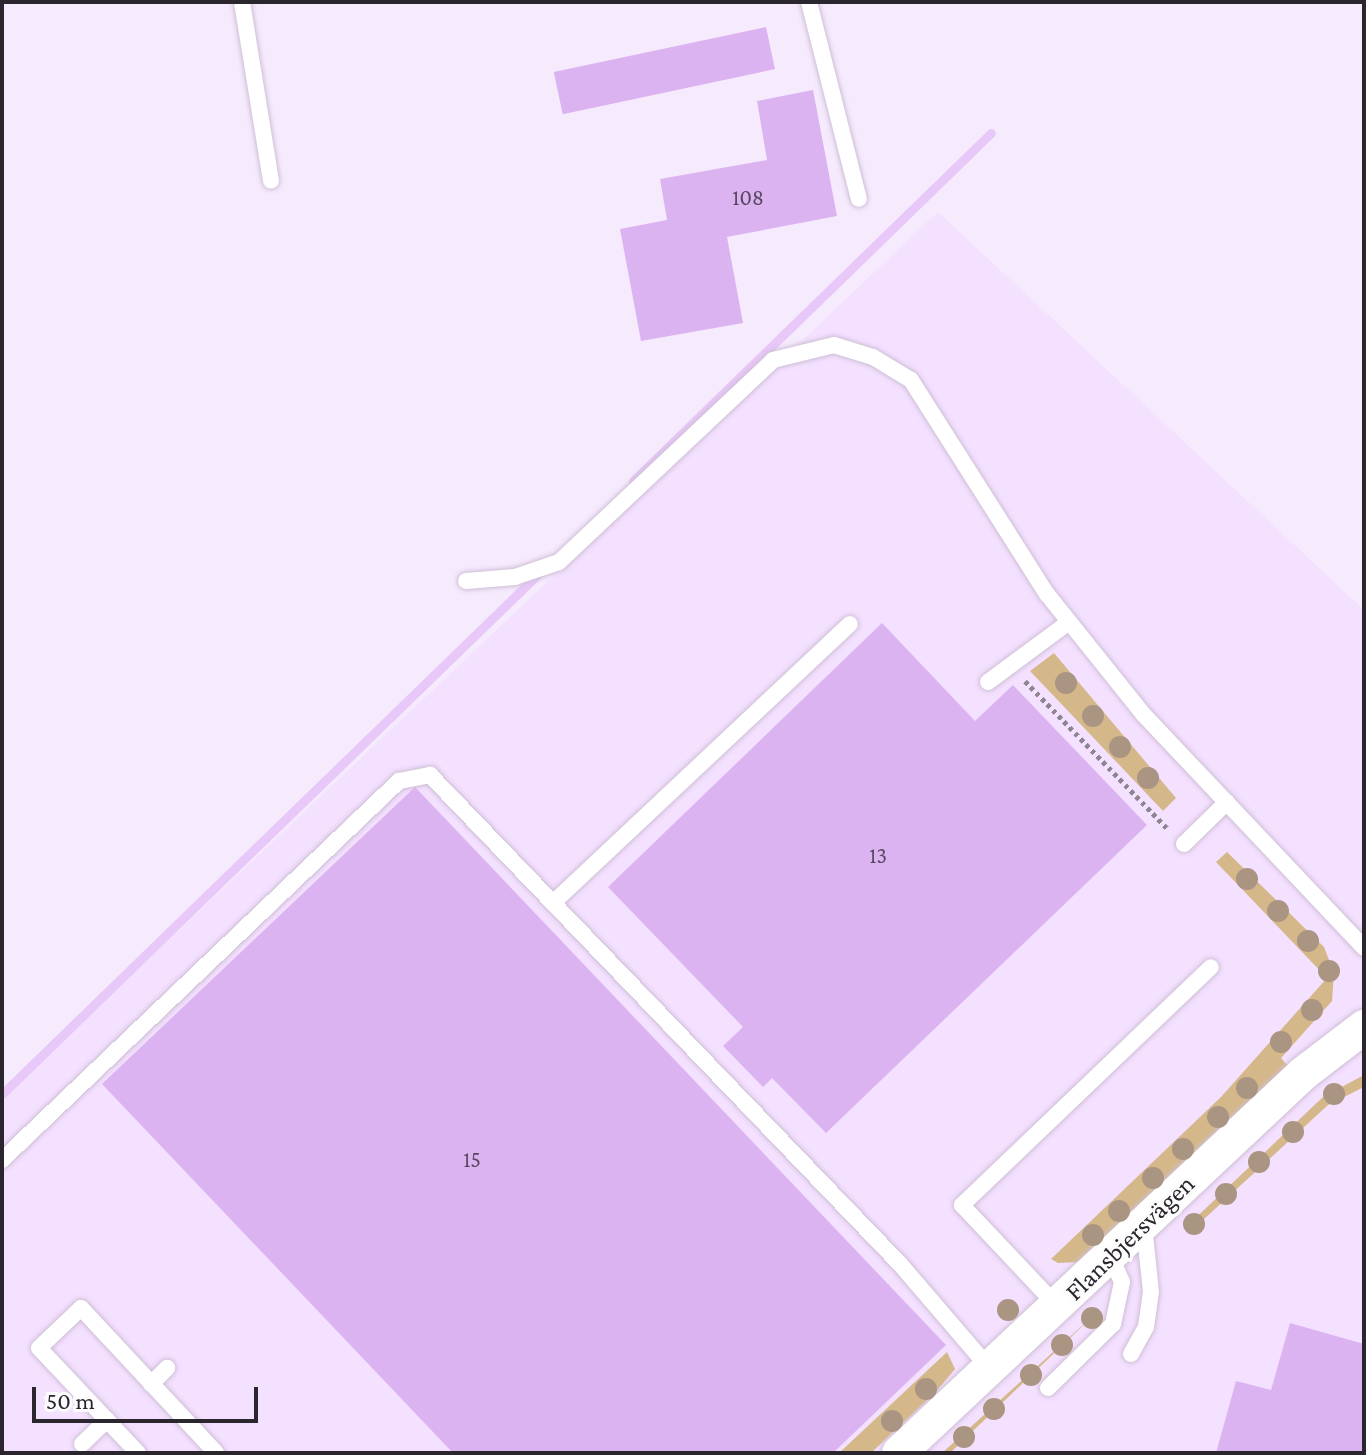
<!DOCTYPE html>
<meta charset="utf-8">
<style>
body{margin:0}
#map{position:relative;width:1366px;height:1455px;overflow:hidden;background:#f6eafd;font-family:"Crimson Pro",serif}
div>[style]{position:absolute}
.built>*{inset:0;background:#f4e0ff}
.green>*{inset:0;background:#d5b889}
.stream>*{height:9px;margin:-4.5px;padding:0 4.5px;transform-origin:4.5px;border-radius:4.5px;background:#e8c7f9}
.building>*{inset:0;background:#dbb3f1;transform-origin:0 0}
.path>*{height:5px;margin-top:-2.5px;transform-origin:0;background:repeating-linear-gradient(90deg,#8e8593 0 4px,transparent 0 8px)}
.roads{filter:drop-shadow(0 0 2px #cebfd6) drop-shadow(0 0 2px #cebfd6)}
.lane>*{height:16px;margin:-8px;padding:0 8px;transform-origin:8px;border-radius:8px;background:#fff}
.street>*{height:34px;margin:-17px;padding:0 17px;transform-origin:17px;border-radius:17px;background:#fff}
.trees>*{width:22px;height:22px;margin:-11px;border-radius:50%;background:#aa9582}
span{translate:-50% -50%;white-space:nowrap;text-align:center;line-height:1.15;-webkit-text-stroke:7px #fcfcfc;paint-order:stroke}
.number-label{font-size:22px;color:#57485f}
.number-label span{-webkit-text-stroke-width:0}
.street-label{font-size:26px;color:#2b252e}
.frame{position:absolute;inset:0;border:4px solid #2b252e;pointer-events:none}
.scale{position:absolute;left:32px;top:1387px;width:226px;height:36px;box-sizing:border-box;border:4px solid #2b252e;border-top:0;padding-left:10px;font-size:24px;line-height:28px;white-space:nowrap;color:#2b252e;-webkit-text-stroke:6px #fcfcfc;paint-order:stroke}
</style>
<div id="map">
<div class="built">
<div style="clip-path:polygon(938px 212px,1364px 610px,1364px 1453px,2px 1453px,2px 1098px)"></div>
</div>
<div class="green">
<div style="clip-path:polygon(1054px 653px,1176px 798px,1163px 811px,1030px 671px)"></div>
<div style="clip-path:polygon(1227px 852px,1324px 947px,1334px 973px,1332px 1001px,1281px 1058px,1288px 1066px,1079px 1262px,1058px 1263px,1051px 1259px,1221px 1097px,1327px 978px,1216px 862px)"></div>
<div style="clip-path:polygon(1364px 1075px,1364px 1087px,1328px 1105px,1190px 1232px,1186px 1227px,1323px 1097px)"></div>
<div style="clip-path:polygon(1095px 1314px,950px 1453px,942px 1453px)"></div>
<div style="clip-path:polygon(947px 1352px,955px 1369px,935px 1393px,871px 1453px,839px 1453px)"></div>
</div>
<div class="stream">
<div style="left:633px;top:481px;width:499px;rotate:-44.2deg"></div>
<div style="left:2px;top:1094px;width:748px;rotate:-44.13deg"></div>
</div>
<div class="building">
<div style="left:766px;top:27px;width:43px;height:217px;rotate:78deg"></div>
<div style="clip-path:polygon(813px 90px,837px 216px,727px 237px,743px 323px,641px 341px,620px 229px,667px 220px,660px 179px,767px 160px,757px 101px)"></div>
<div style="clip-path:polygon(882px 623px,975px 721px,1013px 685px,1147px 825px,826px 1133px,772px 1078px,763px 1087px,723px 1046px,743px 1027px,608px 887px)"></div>
<div style="clip-path:polygon(415px 787px,946px 1345px,833px 1453px,453px 1453px,102px 1084px)"></div>
<div style="clip-path:polygon(1290px 1323px,1364px 1344px,1364px 1453px,1216px 1453px,1236px 1381px,1271px 1390px)"></div>
</div>
<div class="path">
<div style="left:1025px;top:681px;width:206px;rotate:46deg"></div>
</div>
<div class="roads">
<div class="lane">
<div style="left:242px;top:2px;width:181px;rotate:80.8deg"></div>
<div style="left:809px;top:2px;width:203px;rotate:75.8deg"></div>
<div style="left:466px;top:581px;width:49px;rotate:-4.7deg"></div>
<div style="left:515px;top:577px;width:46px;rotate:-18.8deg"></div>
<div style="left:559px;top:562px;width:294px;rotate:-43.3deg"></div>
<div style="left:773px;top:360px;width:63px;rotate:-13.8deg"></div>
<div style="left:834px;top:345px;width:41px;rotate:17.1deg"></div>
<div style="left:873px;top:357px;width:44px;rotate:31.2deg"></div>
<div style="left:911px;top:380px;width:254px;rotate:57.6deg"></div>
<div style="left:1047px;top:594px;width:154px;rotate:51.3deg"></div>
<div style="left:1143px;top:714px;width:322px;rotate:46.6deg"></div>
<div style="left:988px;top:682px;width:101px;rotate:-36.5deg"></div>
<div style="left:1184px;top:844px;width:60px;rotate:-44.3deg"></div>
<div style="left:556px;top:900px;width:403px;rotate:-43.2deg"></div>
<div style="left:2px;top:1160px;width:549px;rotate:-43.67deg"></div>
<div style="left:399px;top:781px;width:32px;rotate:-11deg"></div>
<div style="left:430px;top:775px;width:678px;rotate:46.14deg"></div>
<div style="left:900px;top:1264px;width:137px;rotate:49.4deg"></div>
<div style="left:1058px;top:1307px;width:140px;rotate:-133.3deg"></div>
<div style="left:962px;top:1205px;width:344px;rotate:-43.7deg"></div>
<div style="left:1131px;top:1354px;width:31px;rotate:-61deg"></div>
<div style="left:1146px;top:1327px;width:35px;rotate:-82deg"></div>
<div style="left:1151px;top:1292px;width:67px;rotate:-96deg"></div>
<div style="left:151px;top:1384px;width:23px;rotate:-45deg"></div>
<div style="left:1048px;top:1388px;width:91px;rotate:-44.6deg"></div>
<div style="left:1113px;top:1324px;width:43px;rotate:-77.9deg"></div>
<div style="left:1122px;top:1282px;width:27px;rotate:-114deg"></div>
<div style="left:82px;top:1444px;width:35px;rotate:-44deg"></div>
<div style="left:138px;top:1453px;width:144px;rotate:-133.3deg"></div>
<div style="left:39px;top:1348px;width:58px;rotate:-43.6deg"></div>
<div style="left:81px;top:1308px;width:198px;rotate:47deg"></div>
</div>
<div class="street">
<div style="left:899px;top:1453px;width:555px;rotate:-43.18deg"></div>
<div style="left:1304px;top:1073px;width:76px;rotate:-37.5deg"></div>
</div>
</div>
<div class="trees">
<div style="left:1066px;top:683px"></div>
<div style="left:1093px;top:716px"></div>
<div style="left:1120px;top:747px"></div>
<div style="left:1148px;top:778px"></div>
<div style="left:1247px;top:879px"></div>
<div style="left:1278px;top:911px"></div>
<div style="left:1308px;top:941px"></div>
<div style="left:1329px;top:971px"></div>
<div style="left:1312px;top:1010px"></div>
<div style="left:1281px;top:1042px"></div>
<div style="left:1247px;top:1088px"></div>
<div style="left:1334px;top:1094px"></div>
<div style="left:1218px;top:1117px"></div>
<div style="left:1293px;top:1132px"></div>
<div style="left:1183px;top:1149px"></div>
<div style="left:1259px;top:1162px"></div>
<div style="left:1153px;top:1178px"></div>
<div style="left:1226px;top:1194px"></div>
<div style="left:1119px;top:1211px"></div>
<div style="left:1194px;top:1224px"></div>
<div style="left:1093px;top:1235px"></div>
<div style="left:1008px;top:1310px"></div>
<div style="left:1092px;top:1318px"></div>
<div style="left:1062px;top:1345px"></div>
<div style="left:1031px;top:1375px"></div>
<div style="left:926px;top:1389px"></div>
<div style="left:994px;top:1409px"></div>
<div style="left:892px;top:1421px"></div>
<div style="left:964px;top:1437px"></div>
</div>
<div class="number-label">
<span style="left:748px;top:198px">108</span>
<span style="left:878px;top:856px">13</span>
<span style="left:472px;top:1160px">15</span>
</div>
<div class="street-label">
<span style="left:1130px;top:1238px;rotate:-44deg">Flansbjersvägen</span>
</div>
<div class="frame"></div>
<div class="scale">50 m</div>
</div>
